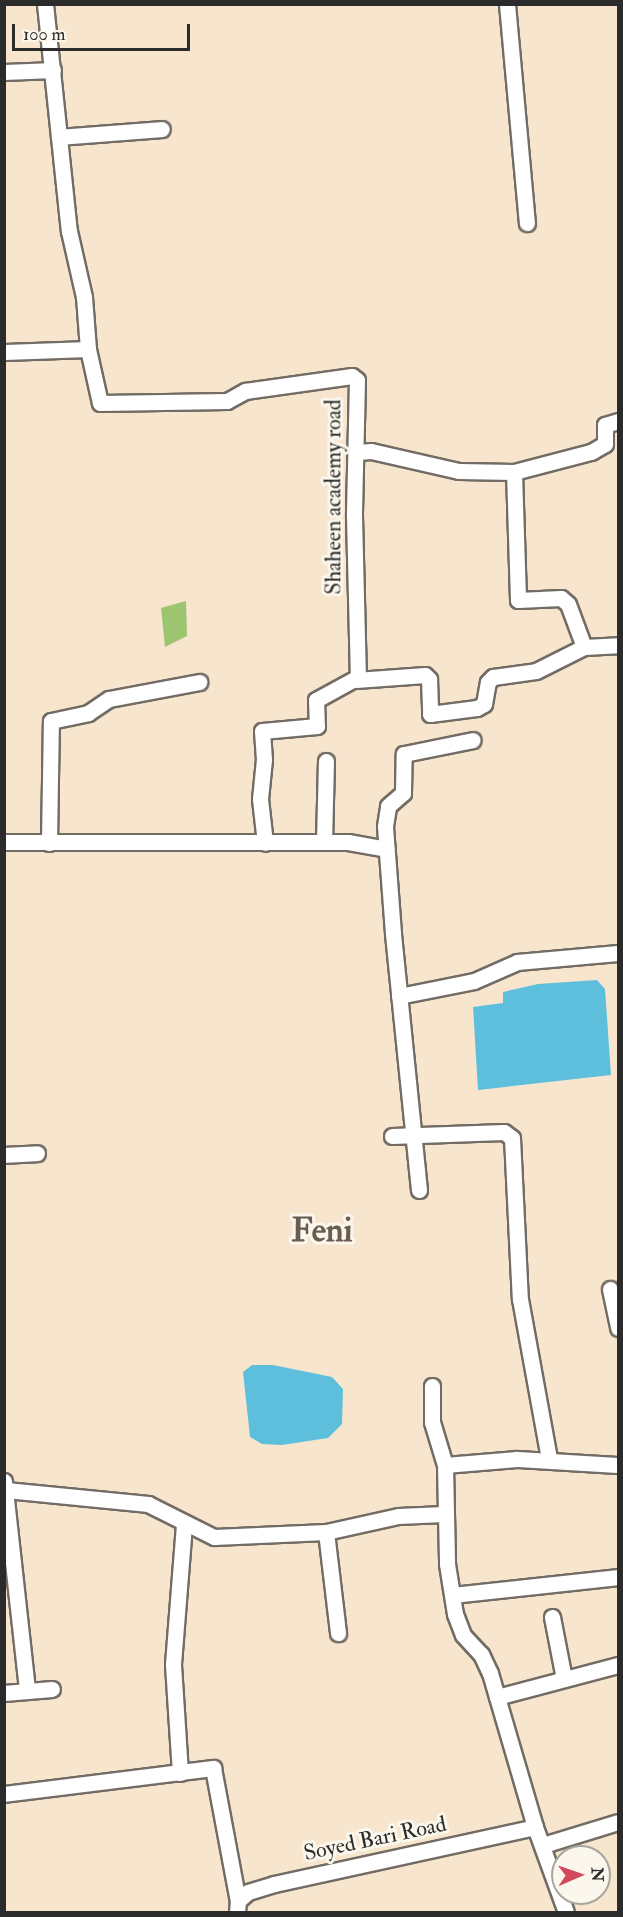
<!DOCTYPE html>
<html>
<head>
<meta charset="utf-8">
<style>
	body { margin:0 }
	#map { position:relative; width:623px; height:1917px; overflow:hidden; background:#f7e5ce; font-family:"IM FELL Double Pica",serif }
	div>[style] { position:absolute }
	.green>* { inset:0; background:#9dc46f }
	.water>* { inset:0; background:#5ebfdc }
	.roads { filter:drop-shadow(2px 0 #726c64) drop-shadow(-2px 0 #726c64) drop-shadow(0 2px #726c64) drop-shadow(0 -2px #726c64) }
	.minor>* { height:15px; margin:-7.5px; padding:0 7.5px; transform-origin:7.5px; border-radius:7.5px; background:#fff }
	span { translate:-50% -50%; white-space:nowrap; text-align:center; line-height:1.15; -webkit-text-stroke:6px #fbf7ec; paint-order:stroke }
	.street-label { font-size:22px; color:#2b2b2b }
	.town-label { font-size:34px; color:#695c50; font-weight:700 }
	.frame { position:absolute; inset:0; border:6px solid #2b2b2b; pointer-events:none }
	.north { position:absolute; left:551px; top:1845px; width:60px; height:60px; box-sizing:border-box; background:#fbf7ec; border:2px solid #a8a59f; border-radius:50%; rotate:88deg; font-size:16px; font-weight:700; line-height:24px; text-align:center; color:#2b2b2b }
	.north::after { content:''; display:block; margin:auto; width:21px; height:27px; background:#d1495b; clip-path:polygon(50% 0,100% 100%,50% 72%,0 100%) }
	.scale { position:absolute; left:12px; top:24px; width:178px; height:27px; box-sizing:border-box; border:3px solid #2b2b2b; border-top:0; padding-left:8px; font-size:18px; line-height:21px; white-space:nowrap; color:#2b2b2b; -webkit-text-stroke:4px #fbf7ec; paint-order:stroke }
</style>
</head>
<body>
<div id="map">
	<div class="green">
		<i style="clip-path:polygon(186px 601px,187px 636px,165px 647px,161px 608px)"></i>
	</div>
	<div class="water">
		<i style="clip-path:polygon(597px 980px,605px 989px,611px 1075px,478px 1090px,473px 1007px,503px 1003px,503px 992px,538px 984px)"></i>
		<i style="clip-path:polygon(252px 1365px,273px 1365px,332px 1377px,343px 1389px,342px 1424px,328px 1438px,282px 1445px,262px 1444px,250px 1437px,243px 1372px)"></i>
	</div>
	<div class="roads">
		<div class="minor">
			<i style="left:45px;top:4px;width:228px;rotate:84deg"></i>
			<i style="left:69px;top:231px;width:68px;rotate:77.2deg"></i>
			<i style="left:84px;top:297px;width:52px;rotate:85.6deg"></i>
			<i style="left:88px;top:349px;width:55px;rotate:77.5deg"></i>
			<i style="left:100px;top:403px;width:127px;rotate:-0.9deg"></i>
			<i style="left:227px;top:401px;width:21px;rotate:-29deg"></i>
			<i style="left:245px;top:391px;width:108px;rotate:-8deg"></i>
			<i style="left:352px;top:376px;width:6px;rotate:39deg"></i>
			<i style="left:357px;top:380px;width:136px;rotate:91.3deg"></i>
			<i style="left:354px;top:516px;width:161px;rotate:88.6deg"></i>
			<i style="left:358px;top:677px;width:48px;rotate:151.3deg"></i>
			<i style="left:316px;top:700px;width:26px;rotate:88deg"></i>
			<i style="left:317px;top:726px;width:55px;rotate:174.8deg"></i>
			<i style="left:262px;top:731px;width:28px;rotate:86deg"></i>
			<i style="left:264px;top:759px;width:40px;rotate:95.7deg"></i>
			<i style="left:260px;top:799px;width:44px;rotate:83.5deg"></i>
			<i style="left:507px;top:4px;width:220px;rotate:84.8deg"></i>
			<i style="left:4px;top:72px;width:49px;rotate:-2.3deg"></i>
			<i style="left:59px;top:137px;width:103px;rotate:-4.4deg"></i>
			<i style="left:4px;top:352px;width:84px;rotate:-2deg"></i>
			<i style="left:357px;top:452px;width:14px;rotate:-4deg"></i>
			<i style="left:371px;top:451px;width:90px;rotate:12.8deg"></i>
			<i style="left:459px;top:471px;width:55px;rotate:1deg"></i>
			<i style="left:514px;top:472px;width:80px;rotate:-14.6deg"></i>
			<i style="left:591px;top:452px;width:16px;rotate:-30deg"></i>
			<i style="left:605px;top:444px;width:19px;rotate:-90deg"></i>
			<i style="left:605px;top:425px;width:14px;rotate:-17deg"></i>
			<i style="left:514px;top:472px;width:128px;rotate:88.2deg"></i>
			<i style="left:518px;top:600px;width:43px;rotate:-2.7deg"></i>
			<i style="left:561px;top:598px;width:9px;rotate:41deg"></i>
			<i style="left:568px;top:604px;width:46px;rotate:69.6deg"></i>
			<i style="left:584px;top:647px;width:34px;rotate:-3deg"></i>
			<i style="left:356px;top:680px;width:69px;rotate:-4.1deg"></i>
			<i style="left:425px;top:675px;width:6px;rotate:45deg"></i>
			<i style="left:429px;top:679px;width:35px;rotate:88deg"></i>
			<i style="left:430px;top:714px;width:47px;rotate:-7.3deg"></i>
			<i style="left:477px;top:708px;width:8px;rotate:-30deg"></i>
			<i style="left:484px;top:704px;width:22px;rotate:-80deg"></i>
			<i style="left:488px;top:682px;width:7px;rotate:-45deg"></i>
			<i style="left:493px;top:677px;width:43px;rotate:-7.9deg"></i>
			<i style="left:536px;top:671px;width:54px;rotate:-26.6deg"></i>
			<i style="left:4px;top:842px;width:344px"></i>
			<i style="left:348px;top:842px;width:39px;rotate:10deg"></i>
			<i style="left:324px;top:842px;width:81px;rotate:-88.6deg"></i>
			<i style="left:49px;top:843px;width:122px;rotate:-89.1deg"></i>
			<i style="left:51px;top:721px;width:38px;rotate:-12deg"></i>
			<i style="left:88px;top:713px;width:25px;rotate:-34deg"></i>
			<i style="left:109px;top:699px;width:92px;rotate:-10.7deg"></i>
			<i style="left:399px;top:996px;width:76px;rotate:-11.3deg"></i>
			<i style="left:474px;top:981px;width:47px;rotate:-23.8deg"></i>
			<i style="left:517px;top:962px;width:101px;rotate:-5.1deg"></i>
			<i style="left:392px;top:1136px;width:112px;rotate:-2deg"></i>
			<i style="left:504px;top:1132px;width:10px;rotate:37deg"></i>
			<i style="left:512px;top:1138px;width:161px;rotate:87.2deg"></i>
			<i style="left:520px;top:1299px;width:163px;rotate:79.7deg"></i>
			<i style="left:4px;top:1155px;width:33px;rotate:-3deg"></i>
			<i style="left:419px;top:1190px;width:258px;rotate:-95.8deg"></i>
			<i style="left:393px;top:933px;width:107px;rotate:-94.3deg"></i>
			<i style="left:385px;top:826px;width:20px;rotate:-81deg"></i>
			<i style="left:388px;top:806px;width:20px;rotate:-41deg"></i>
			<i style="left:403px;top:793px;width:39px;rotate:-89deg"></i>
			<i style="left:404px;top:754px;width:70px;rotate:-11.5deg"></i>
			<i style="left:610px;top:1289px;width:40px;rotate:78deg"></i>
			<i style="left:432px;top:1386px;width:36px;rotate:90deg"></i>
			<i style="left:432px;top:1422px;width:45px;rotate:73.2deg"></i>
			<i style="left:445px;top:1465px;width:99px;rotate:88.8deg"></i>
			<i style="left:447px;top:1564px;width:51px;rotate:80.9deg"></i>
			<i style="left:455px;top:1614px;width:22px;rotate:69deg"></i>
			<i style="left:463px;top:1635px;width:26px;rotate:47deg"></i>
			<i style="left:481px;top:1654px;width:21px;rotate:65deg"></i>
			<i style="left:490px;top:1673px;width:160px;rotate:73.7deg"></i>
			<i style="left:535px;top:1827px;width:90px;rotate:70deg"></i>
			<i style="left:445px;top:1465px;width:72px;rotate:-4.8deg"></i>
			<i style="left:517px;top:1459px;width:101px;rotate:3.4deg"></i>
			<i style="left:4px;top:1481px;width:211px;rotate:83.7deg"></i>
			<i style="left:6px;top:1490px;width:143px;rotate:5.6deg"></i>
			<i style="left:148px;top:1504px;width:74px;rotate:26.6deg"></i>
			<i style="left:214px;top:1537px;width:112px;rotate:-2.6deg"></i>
			<i style="left:326px;top:1532px;width:74px;rotate:-12.5deg"></i>
			<i style="left:398px;top:1516px;width:46px;rotate:-2.5deg"></i>
			<i style="left:326px;top:1532px;width:102px;rotate:83.2deg"></i>
			<i style="left:453px;top:1595px;width:166px;rotate:-6.2deg"></i>
			<i style="left:552px;top:1617px;width:63px;rotate:79deg"></i>
			<i style="left:4px;top:1693px;width:48px;rotate:-4.8deg"></i>
			<i style="left:497px;top:1697px;width:125px;rotate:-14.8deg"></i>
			<i style="left:180px;top:1773px;width:109px;rotate:-93.7deg"></i>
			<i style="left:173px;top:1664px;width:141px;rotate:-85.5deg"></i>
			<i style="left:4px;top:1794px;width:211px;rotate:-7.1deg"></i>
			<i style="left:213px;top:1768px;width:135px;rotate:79.4deg"></i>
			<i style="left:543px;top:1845px;width:78px;rotate:-17deg"></i>
			<i style="left:237px;top:1912px;width:11px;rotate:-85deg"></i>
			<i style="left:238px;top:1901px;width:13px;rotate:-42deg"></i>
			<i style="left:248px;top:1892px;width:27px;rotate:-17deg"></i>
			<i style="left:274px;top:1884px;width:267px;rotate:-12.3deg"></i>
		</div>
	</div>
	<div class="street-label">
		<span style="left:334px;top:497px;rotate:-90deg">Shaheen academy road</span>
		<span style="left:375px;top:1839px;rotate:-12deg">Soyed Bari Road</span>
	</div>
	<div class="town-label">
		<span style="left:322px;top:1231px">Feni</span>
	</div>
	<div class="frame"></div>
	<div class="north">N</div>
	<div class="scale">100 m</div>
</div>
</body>
</html>
